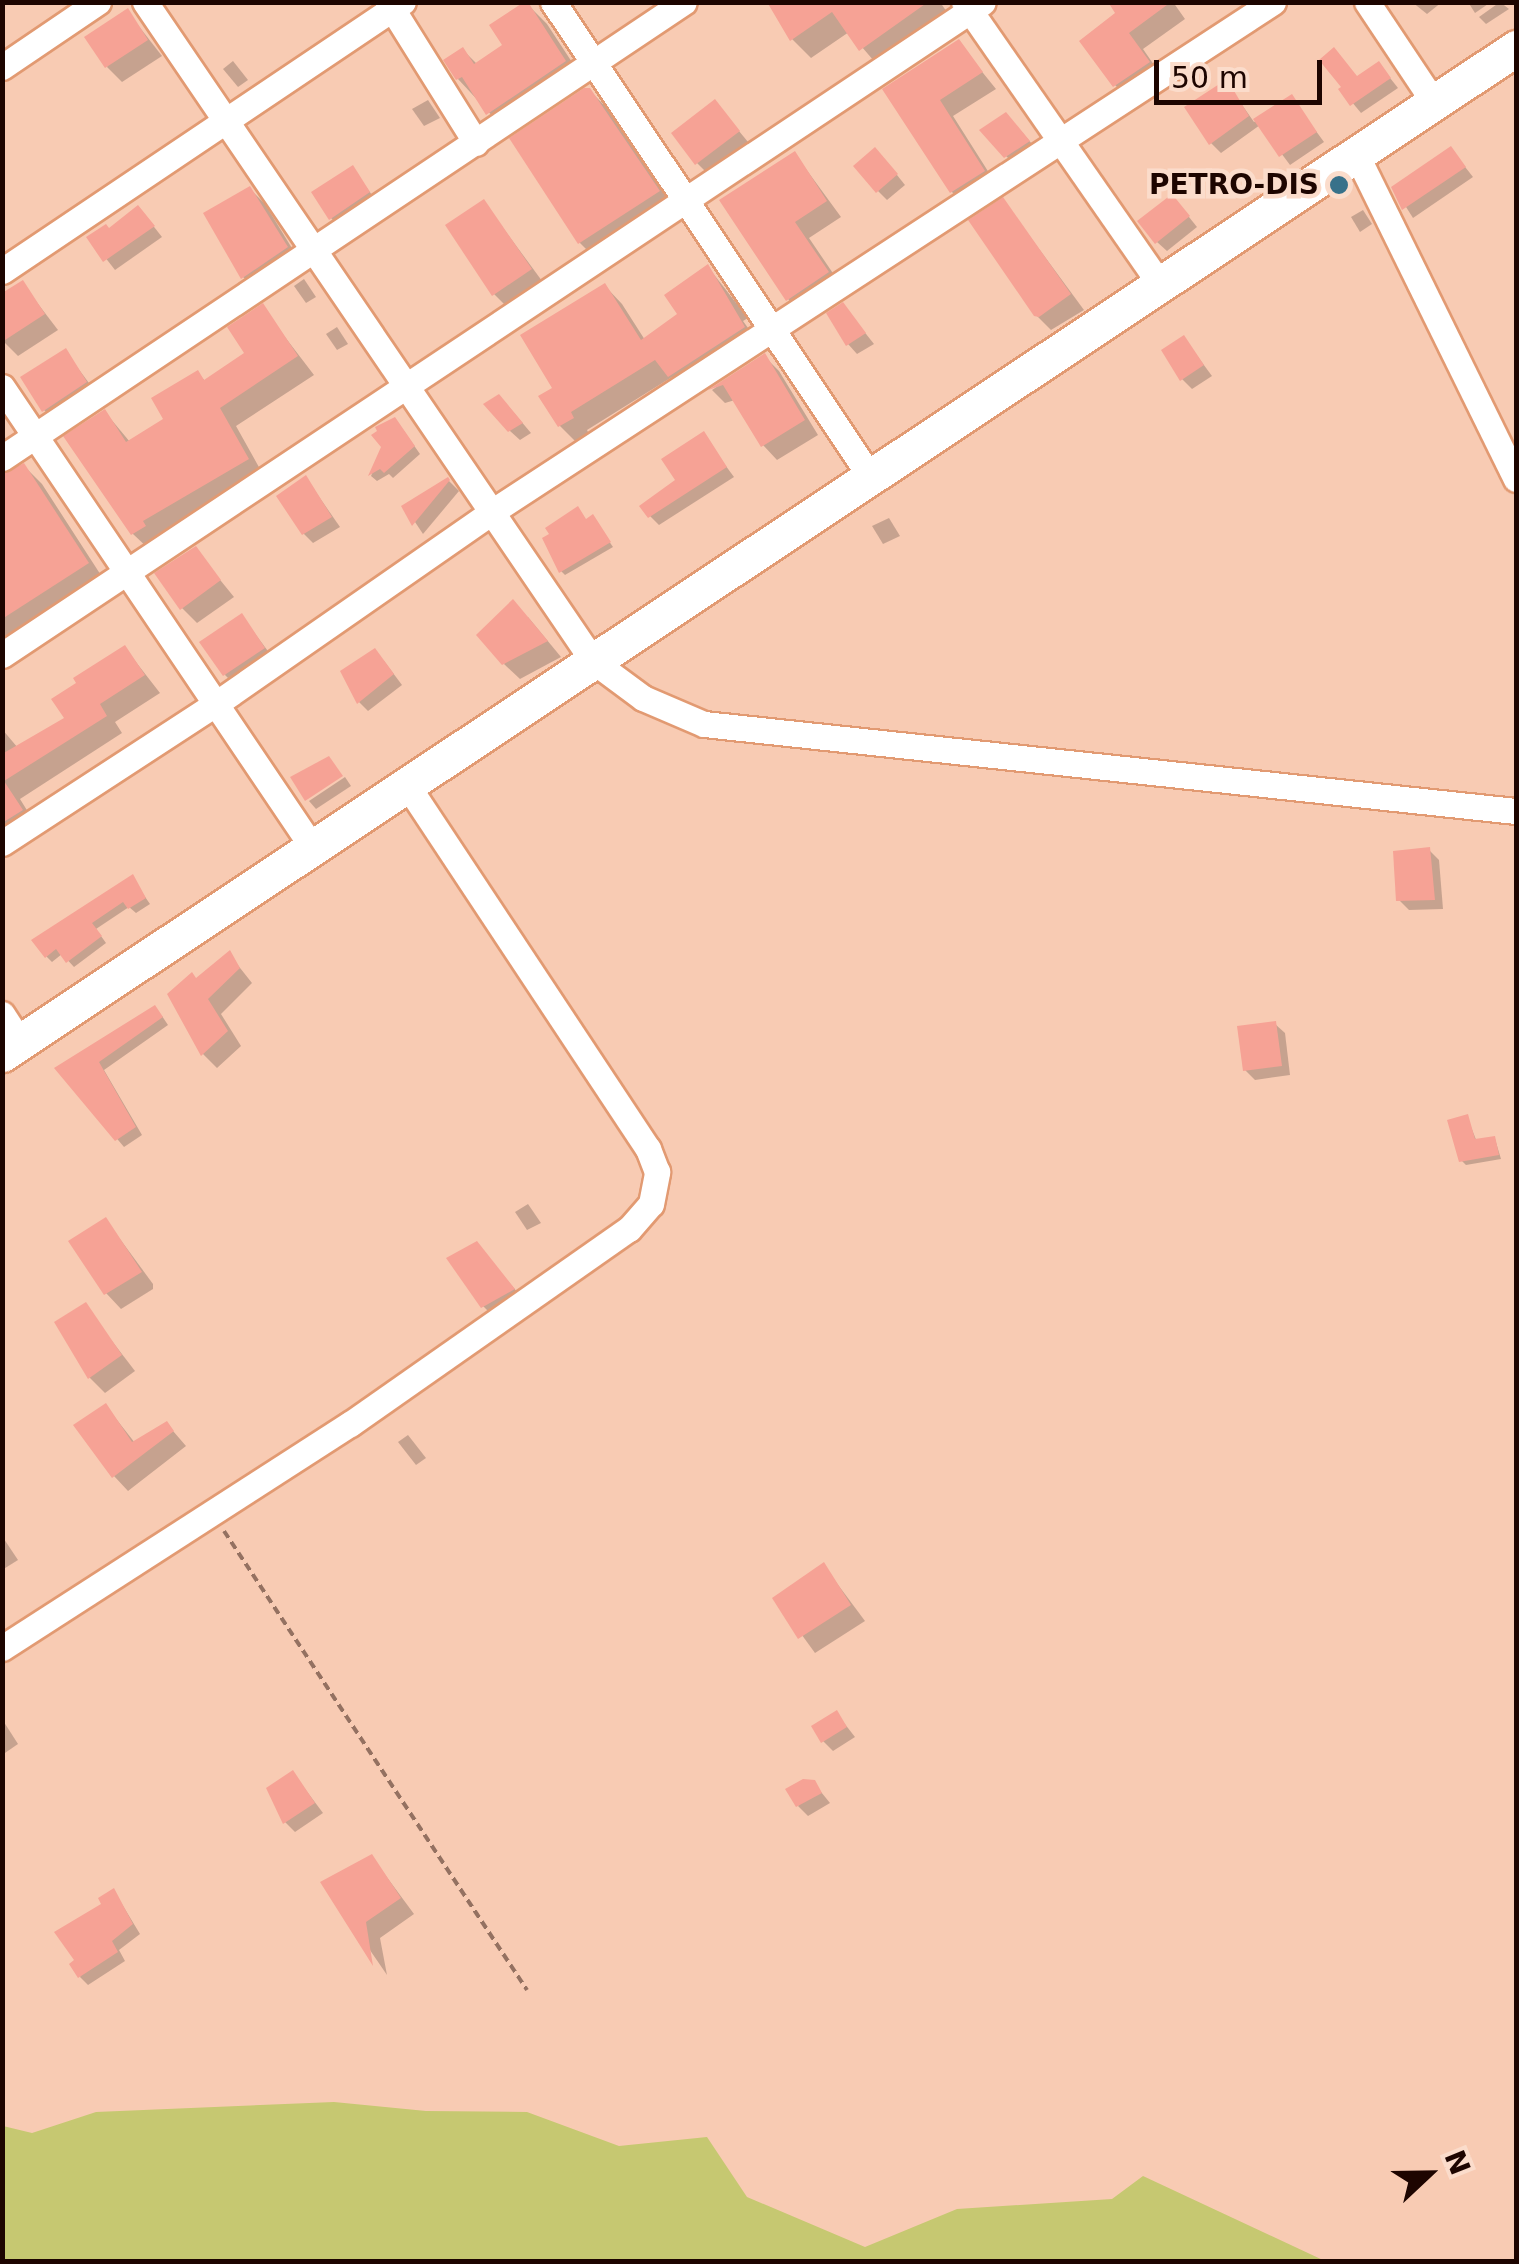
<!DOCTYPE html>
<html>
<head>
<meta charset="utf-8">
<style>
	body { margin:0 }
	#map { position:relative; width:1519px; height:2264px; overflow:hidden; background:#f8cbb3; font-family:"DejaVu Sans",sans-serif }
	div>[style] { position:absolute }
	.green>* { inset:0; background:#c6c871 }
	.shadow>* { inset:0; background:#0003 }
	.building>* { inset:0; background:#f6a295 }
	.path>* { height:4px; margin-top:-2px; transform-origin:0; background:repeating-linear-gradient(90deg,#947161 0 8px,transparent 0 13px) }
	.roads { filter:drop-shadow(2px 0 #e29a72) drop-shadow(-2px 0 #e29a72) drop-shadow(0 2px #e29a72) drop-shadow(0 -2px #e29a72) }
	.street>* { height:25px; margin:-12.5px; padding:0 12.5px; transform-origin:12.5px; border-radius:12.5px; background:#fff }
	.secondary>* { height:35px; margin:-17.5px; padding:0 17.5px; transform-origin:17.5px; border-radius:17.5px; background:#fff }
	.dots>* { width:28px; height:28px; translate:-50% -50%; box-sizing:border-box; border:5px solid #fbdccb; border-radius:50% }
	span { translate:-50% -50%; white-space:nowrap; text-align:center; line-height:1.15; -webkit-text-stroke:9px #fbdccb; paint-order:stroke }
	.poi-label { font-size:28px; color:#1d0500; font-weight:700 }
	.right { translate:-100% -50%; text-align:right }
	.frame { position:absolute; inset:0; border:5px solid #1d0500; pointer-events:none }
	.north { position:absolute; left:1379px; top:2124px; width:100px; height:100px; -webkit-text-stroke:8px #fbdccb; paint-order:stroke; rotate:68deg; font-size:28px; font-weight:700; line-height:40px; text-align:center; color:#1d0500 }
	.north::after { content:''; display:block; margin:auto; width:35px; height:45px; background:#1d0500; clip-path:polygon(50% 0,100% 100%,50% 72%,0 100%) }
	.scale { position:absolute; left:1154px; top:60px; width:168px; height:45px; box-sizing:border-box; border:5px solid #1d0500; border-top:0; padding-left:12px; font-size:30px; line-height:35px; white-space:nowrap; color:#1d0500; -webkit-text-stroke:8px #fbdccb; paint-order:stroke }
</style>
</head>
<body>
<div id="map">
	<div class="green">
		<i style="clip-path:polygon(334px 2102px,426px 2111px,527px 2112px,619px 2146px,707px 2137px,747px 2197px,865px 2247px,957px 2209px,1112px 2199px,1143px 2176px,1325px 2261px,3px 2261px,3px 2126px,32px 2133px,96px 2112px)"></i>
	</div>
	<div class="shadow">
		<i style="clip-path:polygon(773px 2px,940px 2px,951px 18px,880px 68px,849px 32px,811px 58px,792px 39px)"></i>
		<i style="clip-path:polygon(1111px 2px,1173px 2px,1185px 19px,1143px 49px,1163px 78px,1130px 101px,1115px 85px,1119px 13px)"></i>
		<i style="clip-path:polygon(1412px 2px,1442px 2px,1427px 14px)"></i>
		<i style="clip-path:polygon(1468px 2px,1491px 2px,1475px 13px)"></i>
		<i style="clip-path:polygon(1500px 2px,1509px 9px,1486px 24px,1479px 17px)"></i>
		<i style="clip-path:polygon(527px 4px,547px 24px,585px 82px,509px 134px,458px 79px,463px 50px,477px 64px,506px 46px)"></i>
		<i style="clip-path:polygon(127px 11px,162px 56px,122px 82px,107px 67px)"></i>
		<i style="clip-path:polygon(958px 42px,996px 89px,953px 116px,998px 187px,967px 207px,952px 192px,886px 90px)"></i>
		<i style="clip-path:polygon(233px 61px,248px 80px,238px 87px,223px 69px)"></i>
		<i style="clip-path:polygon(1379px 64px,1398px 88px,1361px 113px,1342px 90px)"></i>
		<i style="clip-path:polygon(1226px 82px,1254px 122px,1291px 97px,1324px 142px,1290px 165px,1260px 125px,1221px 153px,1211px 143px)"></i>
		<i style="clip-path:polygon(590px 91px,610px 111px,678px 212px,600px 263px,580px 243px)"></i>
		<i style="clip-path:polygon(428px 100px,440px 118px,424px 126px,412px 109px)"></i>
		<i style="clip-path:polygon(715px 102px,753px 148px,712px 178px,697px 163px)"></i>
		<i style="clip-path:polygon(1021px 131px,1043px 157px,1021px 171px,1006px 156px)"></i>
		<i style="clip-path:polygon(1451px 149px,1473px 177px,1413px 218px,1394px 188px)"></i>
		<i style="clip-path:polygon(795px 154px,841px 217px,809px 238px,843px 288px,803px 314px,788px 299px)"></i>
		<i style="clip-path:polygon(885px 160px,905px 185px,887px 200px,878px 191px)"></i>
		<i style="clip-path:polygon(352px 168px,378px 203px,340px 228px,331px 218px)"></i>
		<i style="clip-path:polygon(250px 189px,265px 204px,301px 263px,258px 292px,243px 277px)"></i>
		<i style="clip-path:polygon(1003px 200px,1084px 310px,1051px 330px,1036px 315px)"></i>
		<i style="clip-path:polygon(484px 202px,545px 285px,509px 309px,494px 294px)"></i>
		<i style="clip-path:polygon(1181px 207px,1197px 227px,1167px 251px,1157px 242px)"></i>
		<i style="clip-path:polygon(1363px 210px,1372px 224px,1360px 232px,1351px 217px)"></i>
		<i style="clip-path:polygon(147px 218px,162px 237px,115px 270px,90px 238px)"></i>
		<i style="clip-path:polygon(708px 267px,748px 318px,743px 321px,761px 346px,688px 393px,672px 377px,587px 430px,590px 436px,577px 443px,560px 426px,555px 388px,605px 286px,622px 304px,645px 340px,681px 315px)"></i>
		<i style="clip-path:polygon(304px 279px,316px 297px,306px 303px,294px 286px)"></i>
		<i style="clip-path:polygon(22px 283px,58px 330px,18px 356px,2px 340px)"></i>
		<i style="clip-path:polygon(843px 305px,874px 344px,857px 354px,848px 344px)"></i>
		<i style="clip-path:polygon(262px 307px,314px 375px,236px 426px,265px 478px,151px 551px,133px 534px,105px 412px,130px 442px,167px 420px,198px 373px,206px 382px,247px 354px)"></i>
		<i style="clip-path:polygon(337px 327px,348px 344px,337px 350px,326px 334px)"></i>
		<i style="clip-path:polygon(1184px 338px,1212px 376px,1192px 389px,1182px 379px)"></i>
		<i style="clip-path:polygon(66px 352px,100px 398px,59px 425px,44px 410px)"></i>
		<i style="clip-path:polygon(764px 356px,779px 371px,818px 435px,777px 460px,763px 445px,735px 400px,725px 403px,712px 390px)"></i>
		<i style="clip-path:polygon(509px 407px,531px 433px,520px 440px,510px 431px)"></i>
		<i style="clip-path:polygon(401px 427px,420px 454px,393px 478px,389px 474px,377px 481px,371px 476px,384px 446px)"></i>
		<i style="clip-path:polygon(2px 433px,19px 458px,5px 471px,5px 476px,24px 466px,42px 484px,106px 583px,2px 642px)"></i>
		<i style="clip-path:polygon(703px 435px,734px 477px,659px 525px,650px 516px,678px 481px)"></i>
		<i style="clip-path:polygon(306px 478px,340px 527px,313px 543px,303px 533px)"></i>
		<i style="clip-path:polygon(448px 480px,459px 491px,423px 534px,405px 507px)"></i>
		<i style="clip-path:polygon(889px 518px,900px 536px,883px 544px,872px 526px)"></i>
		<i style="clip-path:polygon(587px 521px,596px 522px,613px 547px,565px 575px,561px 571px)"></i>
		<i style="clip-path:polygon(195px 549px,234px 597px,197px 623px,182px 608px)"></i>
		<i style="clip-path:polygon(242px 616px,273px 658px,234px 684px,225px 675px)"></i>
		<i style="clip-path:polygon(528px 617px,561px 657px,520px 679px,504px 664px)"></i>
		<i style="clip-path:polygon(125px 648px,160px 693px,115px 722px,122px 733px,20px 799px,38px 828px,2px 849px,2px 729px,18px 748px,67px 719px)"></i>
		<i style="clip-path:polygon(384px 661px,402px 685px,368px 711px,359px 702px)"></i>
		<i style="clip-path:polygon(345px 777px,351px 786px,316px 809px,309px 801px)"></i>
		<i style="clip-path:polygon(1429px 850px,1439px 860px,1443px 909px,1409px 910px,1399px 900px)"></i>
		<i style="clip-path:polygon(132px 878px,150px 904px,136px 913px,129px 907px,96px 929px,106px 943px,74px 967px,62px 954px,52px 962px,46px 956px)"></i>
		<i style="clip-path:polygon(229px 954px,252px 983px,221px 1014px,241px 1046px,217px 1068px,203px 1054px,197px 981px)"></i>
		<i style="clip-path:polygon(162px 1016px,168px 1025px,104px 1070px,142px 1135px,124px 1147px,58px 1069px)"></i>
		<i style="clip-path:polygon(1275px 1024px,1285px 1033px,1290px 1075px,1255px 1080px,1245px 1070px)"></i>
		<i style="clip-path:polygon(1467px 1117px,1477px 1142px,1495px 1139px,1501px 1159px,1466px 1165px,1461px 1160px)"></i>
		<i style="clip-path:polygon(528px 1204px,541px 1223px,527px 1230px,515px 1212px)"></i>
		<i style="clip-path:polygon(106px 1220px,153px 1284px,153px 1289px,121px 1309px,106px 1293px)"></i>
		<i style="clip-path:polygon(477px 1244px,528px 1305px,498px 1321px,483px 1306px)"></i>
		<i style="clip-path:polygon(85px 1306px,135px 1371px,105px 1393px,90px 1378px,58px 1323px)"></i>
		<i style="clip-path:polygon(106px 1406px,135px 1443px,167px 1424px,186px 1446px,128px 1491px,114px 1476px)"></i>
		<i style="clip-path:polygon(408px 1435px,426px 1458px,416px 1465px,398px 1442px)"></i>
		<i style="clip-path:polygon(2px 1536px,18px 1560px,2px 1570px)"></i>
		<i style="clip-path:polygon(824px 1566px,865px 1621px,815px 1653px,775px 1598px)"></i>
		<i style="clip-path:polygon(837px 1714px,855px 1737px,833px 1751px,823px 1741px)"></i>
		<i style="clip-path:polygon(2px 1719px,18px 1744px,2px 1755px)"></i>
		<i style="clip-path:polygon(293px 1773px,323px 1813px,295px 1832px,285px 1822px)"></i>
		<i style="clip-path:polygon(813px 1782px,830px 1803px,808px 1816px,798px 1806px)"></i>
		<i style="clip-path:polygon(372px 1857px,414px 1914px,380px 1938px,387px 1975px,324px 1883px)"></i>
		<i style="clip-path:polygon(114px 1891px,140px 1934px,119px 1950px,125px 1961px,88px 1985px,80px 1977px,104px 1905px)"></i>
	</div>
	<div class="building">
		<i style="clip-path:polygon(524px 2px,528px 2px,566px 61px,486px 115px,462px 77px,456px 80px,443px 60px,463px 47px,474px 64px,502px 45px,489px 25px)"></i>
		<i style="clip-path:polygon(767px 2px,928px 2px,859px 51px,832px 12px,790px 41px)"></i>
		<i style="clip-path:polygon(1108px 2px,1171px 2px,1129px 33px,1150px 62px,1113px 87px,1079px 41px,1115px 13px)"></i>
		<i style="clip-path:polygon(128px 8px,148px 40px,105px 68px,84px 37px)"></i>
		<i style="clip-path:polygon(959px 39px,983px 72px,940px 100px,985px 171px,950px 193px,882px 89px)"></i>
		<i style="clip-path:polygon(1334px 47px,1357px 76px,1379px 61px,1391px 78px,1350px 106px,1338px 89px,1341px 87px,1319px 60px)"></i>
		<i style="clip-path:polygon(1227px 79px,1249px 116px,1209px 145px,1184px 107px)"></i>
		<i style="clip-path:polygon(584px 88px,590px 88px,660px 191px,578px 244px,509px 138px)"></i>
		<i style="clip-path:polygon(1292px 94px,1317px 132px,1279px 157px,1253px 119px)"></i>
		<i style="clip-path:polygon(715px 99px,740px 131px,695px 165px,671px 133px)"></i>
		<i style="clip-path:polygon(1006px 112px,1030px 141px,1004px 158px,979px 130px)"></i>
		<i style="clip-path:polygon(1451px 146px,1466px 167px,1402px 210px,1391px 187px)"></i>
		<i style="clip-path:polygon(875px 147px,898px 174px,876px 193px,853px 166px)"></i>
		<i style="clip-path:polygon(795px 151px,827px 201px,795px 222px,829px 272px,786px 301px,719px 200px)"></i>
		<i style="clip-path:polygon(353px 165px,370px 192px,329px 220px,311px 192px)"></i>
		<i style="clip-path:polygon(250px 186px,288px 247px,241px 279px,203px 213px)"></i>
		<i style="clip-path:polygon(1172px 194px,1190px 216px,1155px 244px,1137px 221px)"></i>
		<i style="clip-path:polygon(1003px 197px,1071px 294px,1039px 317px,1034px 316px,968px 220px)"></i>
		<i style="clip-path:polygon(484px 199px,532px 269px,492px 296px,445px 225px)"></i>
		<i style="clip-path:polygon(138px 205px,155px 226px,103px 262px,86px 237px,106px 224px,109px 228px)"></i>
		<i style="clip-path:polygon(708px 264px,745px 327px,668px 377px,655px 360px,571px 412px,574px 418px,558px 427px,538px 396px,552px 388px,520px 335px,605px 283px,641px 340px,677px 314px,664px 295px)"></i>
		<i style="clip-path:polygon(23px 280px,45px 314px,2px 342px,2px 293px)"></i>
		<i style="clip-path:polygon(843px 302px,866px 333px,846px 346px,826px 313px)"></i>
		<i style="clip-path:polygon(263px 303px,298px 356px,220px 408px,249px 459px,143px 521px,146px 526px,131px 535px,63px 436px,105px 409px,126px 442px,163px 419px,151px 398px,198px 370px,204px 380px,244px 353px,227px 327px)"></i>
		<i style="clip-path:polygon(1184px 335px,1204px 365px,1180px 381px,1161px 350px)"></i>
		<i style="clip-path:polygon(66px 348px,87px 382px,42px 412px,20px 377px)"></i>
		<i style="clip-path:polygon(765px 353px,805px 420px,761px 447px,723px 385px,708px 390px)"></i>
		<i style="clip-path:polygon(499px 394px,523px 423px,508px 432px,483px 404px)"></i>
		<i style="clip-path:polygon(395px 417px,415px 446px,384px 473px,380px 469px,368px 476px,381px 447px,371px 435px,377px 431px,375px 427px)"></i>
		<i style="clip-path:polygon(704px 431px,727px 467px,648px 518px,639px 506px,675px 480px,661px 459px)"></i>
		<i style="clip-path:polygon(24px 463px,89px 563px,2px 619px,2px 474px)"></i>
		<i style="clip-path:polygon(306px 475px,332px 517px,302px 535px,276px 496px)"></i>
		<i style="clip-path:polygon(448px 477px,450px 480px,412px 526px,401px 506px)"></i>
		<i style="clip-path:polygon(578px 506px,586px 519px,593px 514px,611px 542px,559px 573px,542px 538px,549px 534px,545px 528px)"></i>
		<i style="clip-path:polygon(196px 546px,221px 580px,180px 610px,154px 573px)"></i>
		<i style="clip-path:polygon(513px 599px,548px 641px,502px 665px,476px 635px)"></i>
		<i style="clip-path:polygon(242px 613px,265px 648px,223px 676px,199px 642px)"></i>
		<i style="clip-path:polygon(125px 645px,145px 675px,100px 704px,107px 716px,4px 781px,23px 810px,2px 823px,2px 754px,64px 718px,51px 699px,76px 683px,73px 678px)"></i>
		<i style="clip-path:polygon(375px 648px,394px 674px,357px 704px,340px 671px)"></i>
		<i style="clip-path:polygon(329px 756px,343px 776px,305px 801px,290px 777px)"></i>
		<i style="clip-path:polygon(1430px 847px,1435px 900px,1396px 901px,1393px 851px)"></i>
		<i style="clip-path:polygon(133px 874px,146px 898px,128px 909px,123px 902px,92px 923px,102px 936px,66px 963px,56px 949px,45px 958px,31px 940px)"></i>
		<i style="clip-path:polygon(230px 950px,240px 968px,208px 999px,228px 1031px,201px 1056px,167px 994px,192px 972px,196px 978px)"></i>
		<i style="clip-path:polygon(155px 1005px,163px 1017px,99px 1062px,136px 1127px,115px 1141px,54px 1068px)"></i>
		<i style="clip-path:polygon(1276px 1021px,1282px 1066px,1243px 1071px,1237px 1026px)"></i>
		<i style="clip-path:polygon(1468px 1114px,1475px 1139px,1495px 1136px,1499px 1155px,1459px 1162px,1447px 1120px)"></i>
		<i style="clip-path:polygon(106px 1217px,142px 1272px,104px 1295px,68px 1241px)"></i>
		<i style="clip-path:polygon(477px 1241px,515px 1289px,481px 1308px,446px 1258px)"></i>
		<i style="clip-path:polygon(86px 1302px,122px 1355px,88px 1379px,54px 1322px)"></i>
		<i style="clip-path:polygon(106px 1403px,132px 1442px,167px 1421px,174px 1431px,112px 1478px,73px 1425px)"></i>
		<i style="clip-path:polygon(824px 1562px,851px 1605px,798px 1639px,772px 1598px)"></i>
		<i style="clip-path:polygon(837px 1710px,847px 1727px,821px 1743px,811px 1726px)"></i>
		<i style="clip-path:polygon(293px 1770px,315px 1803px,283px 1824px,266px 1788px)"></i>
		<i style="clip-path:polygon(803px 1779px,815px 1780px,822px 1793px,796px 1807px,785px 1789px)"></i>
		<i style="clip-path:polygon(372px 1854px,401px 1898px,366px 1922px,373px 1966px,320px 1882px)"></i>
		<i style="clip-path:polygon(114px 1888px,133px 1924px,112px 1941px,118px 1952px,78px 1978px,69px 1964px,74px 1960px,54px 1932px,101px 1904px,98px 1898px)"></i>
	</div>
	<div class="path">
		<i style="left:224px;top:1531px;width:550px;rotate:56.57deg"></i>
	</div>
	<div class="roads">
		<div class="street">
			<i style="left:145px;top:2px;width:797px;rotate:55.79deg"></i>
			<i style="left:593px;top:661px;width:62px;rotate:36.5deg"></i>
			<i style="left:643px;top:698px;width:66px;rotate:23.1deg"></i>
			<i style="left:704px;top:724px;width:817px;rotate:6.12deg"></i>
			<i style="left:388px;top:2px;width:166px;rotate:58deg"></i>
			<i style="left:553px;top:2px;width:570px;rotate:56.23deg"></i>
			<i style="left:964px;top:2px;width:345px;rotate:55.2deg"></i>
			<i style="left:1367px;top:2px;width:123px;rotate:56.3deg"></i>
			<i style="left:2px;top:67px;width:116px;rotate:-34.1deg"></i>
			<i style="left:1357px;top:156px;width:360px;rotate:63.8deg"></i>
			<i style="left:2px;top:271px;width:483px;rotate:-33.9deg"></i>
			<i style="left:2px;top:387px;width:556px;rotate:56deg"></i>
			<i style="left:2px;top:458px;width:820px;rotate:-33.77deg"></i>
			<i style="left:2px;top:655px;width:1178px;rotate:-33.65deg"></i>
			<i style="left:2px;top:843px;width:257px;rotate:-33.1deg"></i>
			<i style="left:217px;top:703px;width:333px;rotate:-34.8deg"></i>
			<i style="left:490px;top:513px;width:935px;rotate:-33.13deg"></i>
			<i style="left:2px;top:1014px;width:33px;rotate:57deg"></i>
			<i style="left:2px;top:1648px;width:414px;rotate:-32.8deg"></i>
			<i style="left:350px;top:1424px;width:340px;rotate:-35deg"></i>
			<i style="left:629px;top:1229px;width:33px;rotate:-49deg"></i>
			<i style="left:651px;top:1204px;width:33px;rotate:-79deg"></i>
			<i style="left:657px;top:1172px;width:25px;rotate:-111deg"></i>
			<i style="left:648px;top:1149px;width:435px;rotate:-123.5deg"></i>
		</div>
		<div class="secondary">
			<i style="left:2px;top:1054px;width:1818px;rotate:-33.6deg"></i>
		</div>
	</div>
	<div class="dots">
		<i style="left:1339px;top:185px;background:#38718a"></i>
	</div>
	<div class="poi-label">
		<span class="right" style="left:1319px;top:185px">PETRO-DIS</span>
	</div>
	<div class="frame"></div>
	<div class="north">N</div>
	<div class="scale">50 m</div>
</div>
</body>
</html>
